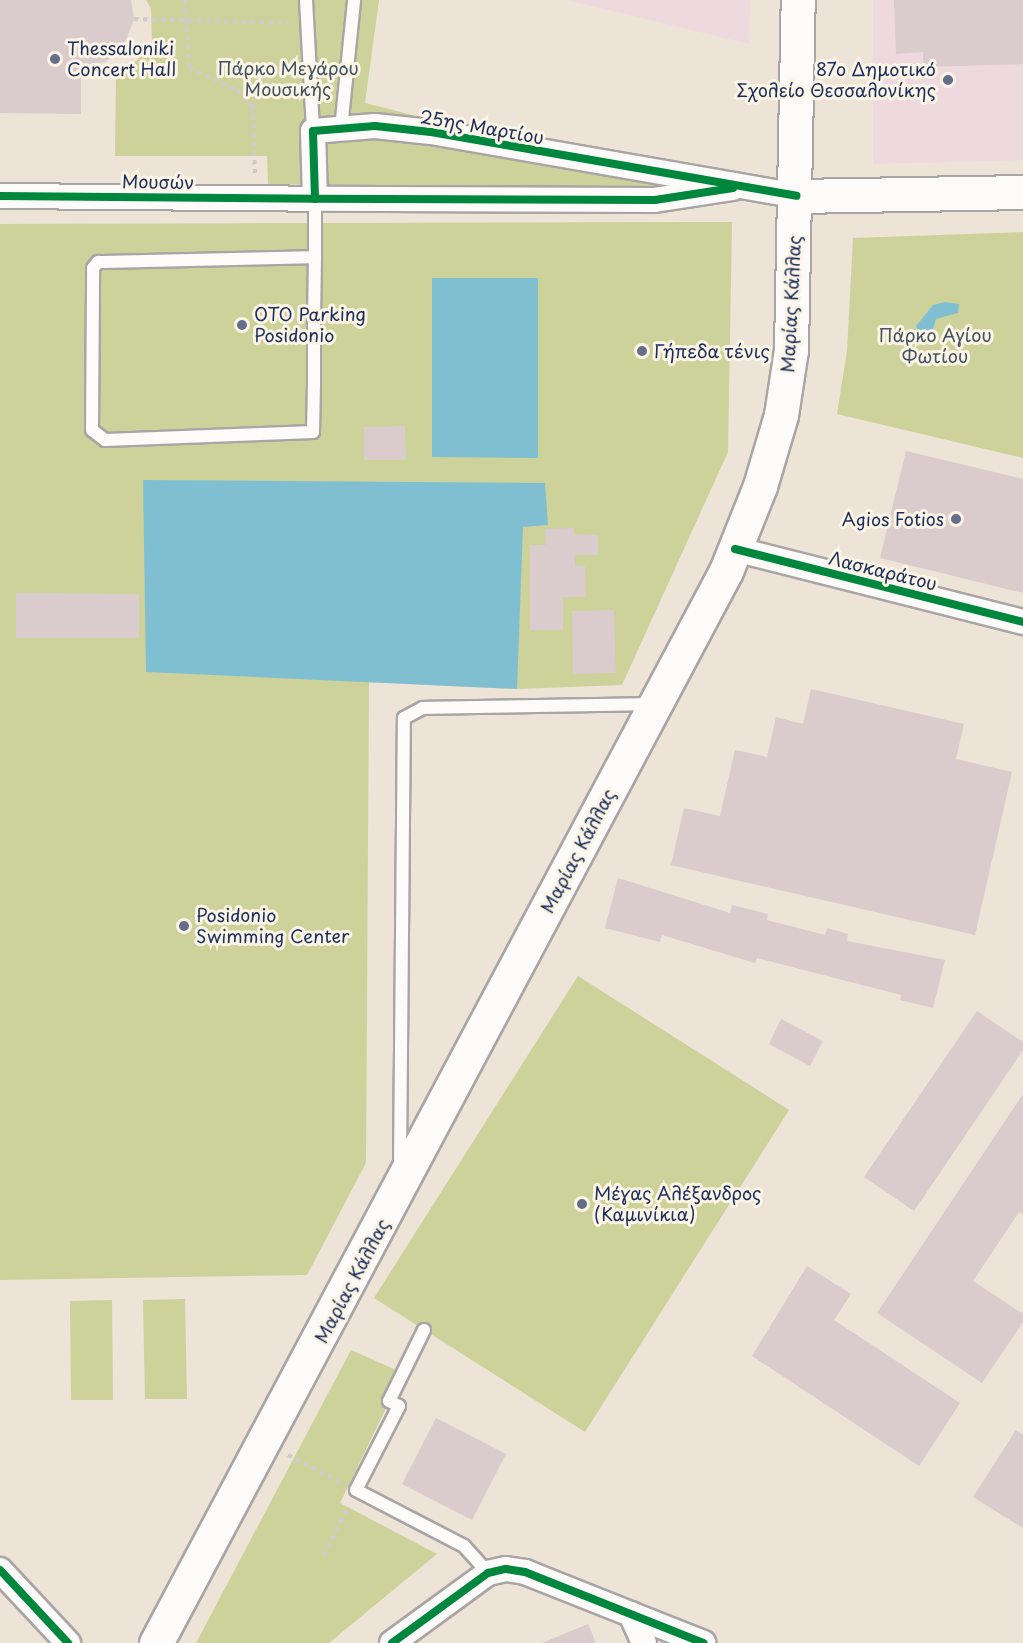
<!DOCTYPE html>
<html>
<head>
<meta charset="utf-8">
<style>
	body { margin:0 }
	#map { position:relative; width:1023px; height:1643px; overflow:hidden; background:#ede3d6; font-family:"Playpen Sans",sans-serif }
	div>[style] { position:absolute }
	.built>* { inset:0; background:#eed9df }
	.green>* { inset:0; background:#ccd29a }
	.water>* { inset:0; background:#80bfd2 }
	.building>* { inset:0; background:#dacbcc }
	.path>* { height:4px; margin-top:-2px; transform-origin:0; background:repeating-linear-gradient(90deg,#cdcbcc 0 4.5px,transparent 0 9px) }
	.roads { filter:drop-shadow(2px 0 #a9a5a4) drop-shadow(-2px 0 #a9a5a4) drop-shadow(0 2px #a9a5a4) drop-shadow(0 -2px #a9a5a4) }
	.lane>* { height:12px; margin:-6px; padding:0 6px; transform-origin:6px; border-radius:6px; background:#fcfbf9 }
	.street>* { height:24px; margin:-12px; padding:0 12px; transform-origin:12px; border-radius:12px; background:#fcfbf9 }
	.secondary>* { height:33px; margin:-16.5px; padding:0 16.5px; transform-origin:16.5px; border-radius:16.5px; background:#fcfbf9 }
	.cycleway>* { height:8px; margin:-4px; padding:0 4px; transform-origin:4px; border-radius:4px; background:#00873e }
	.dots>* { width:16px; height:16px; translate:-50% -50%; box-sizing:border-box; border:3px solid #fcf5e5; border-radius:50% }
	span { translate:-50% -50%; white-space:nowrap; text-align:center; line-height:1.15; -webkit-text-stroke:6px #fcf5e5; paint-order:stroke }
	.poi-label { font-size:18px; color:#1b2f5e }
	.left { translate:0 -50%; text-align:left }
	.right { translate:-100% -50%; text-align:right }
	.park-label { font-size:18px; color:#405461 }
	.street-label { font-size:18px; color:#1b2f5e }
</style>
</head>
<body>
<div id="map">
	<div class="built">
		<i style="clip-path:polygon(566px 0,750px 0,749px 44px,655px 21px)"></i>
		<i style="clip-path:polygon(873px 0,1023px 0,1023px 160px,873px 164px)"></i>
	</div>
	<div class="green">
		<i style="clip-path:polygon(146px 0,379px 0,365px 103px,719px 192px,268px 184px,267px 156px,115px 156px,116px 74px,132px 66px,152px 42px,151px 9px)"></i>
		<i style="clip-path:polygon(732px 222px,728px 452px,622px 685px,517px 689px,369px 682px,366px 1163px,307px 1275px,0 1280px,0 224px)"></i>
		<i style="clip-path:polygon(1023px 232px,1023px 458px,837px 414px,847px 351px,853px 238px)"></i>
		<i style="clip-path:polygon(578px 976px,789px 1110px,585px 1432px,374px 1298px)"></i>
		<i style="clip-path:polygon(185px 1299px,187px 1399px,145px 1399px,143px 1300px)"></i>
		<i style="clip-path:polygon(112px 1300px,113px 1400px,71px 1400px,70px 1301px)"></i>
		<i style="clip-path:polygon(351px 1350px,403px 1373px,340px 1503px,437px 1554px,329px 1643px,196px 1643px)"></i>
	</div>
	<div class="water">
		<i style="clip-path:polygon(432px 278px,538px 278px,538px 458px,432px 457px)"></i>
		<i style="clip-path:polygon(945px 302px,959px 304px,958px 313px,936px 319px,930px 339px,919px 342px,916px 326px,933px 305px)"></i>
		<i style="clip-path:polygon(143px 480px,545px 483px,548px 525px,523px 527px,517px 689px,146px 672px)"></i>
	</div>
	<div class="building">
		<i style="clip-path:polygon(0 0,131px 0,134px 19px,123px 48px,105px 62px,81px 65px,81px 114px,0 113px)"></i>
		<i style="clip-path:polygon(894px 0,1023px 0,1023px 64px,923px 67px,923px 52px,896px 54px)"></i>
		<i style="clip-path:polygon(405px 426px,406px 460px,364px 460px,364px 427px)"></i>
		<i style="clip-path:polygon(906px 451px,1023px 479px,1023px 593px,880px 558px)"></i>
		<i style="clip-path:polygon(574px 528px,574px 534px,598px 535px,598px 555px,575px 555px,575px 566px,585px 566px,586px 597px,563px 597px,563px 630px,530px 630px,530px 545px,546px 545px,545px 529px)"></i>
		<i style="clip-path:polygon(16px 593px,139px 594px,139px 638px,16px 638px)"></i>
		<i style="clip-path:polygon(614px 610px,616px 673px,573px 674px,572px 611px)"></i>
		<i style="clip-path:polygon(811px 689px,964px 724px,956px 759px,1012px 772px,975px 935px,671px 865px,684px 808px,720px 816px,735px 750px,767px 757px,776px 717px,803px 724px)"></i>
		<i style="clip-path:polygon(618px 878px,730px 913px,732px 905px,768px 914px,767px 920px,825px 935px,827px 928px,848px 934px,847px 941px,945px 960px,933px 1008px,900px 1000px,901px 995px,757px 958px,755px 963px,662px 935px,660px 942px,605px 928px)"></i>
		<i style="clip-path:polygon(977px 1011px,1023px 1042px,1023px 1050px,914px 1211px,864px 1177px)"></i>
		<i style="clip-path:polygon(781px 1019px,823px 1041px,810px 1066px,769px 1044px)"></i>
		<i style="clip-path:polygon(1023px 1094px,1023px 1214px,1019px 1212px,973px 1281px,1023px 1314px,1023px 1322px,982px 1383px,877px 1313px)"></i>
		<i style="clip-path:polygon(807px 1266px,851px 1294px,834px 1320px,960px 1403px,919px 1466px,752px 1356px)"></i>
		<i style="clip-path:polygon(436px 1418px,506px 1454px,472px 1520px,402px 1484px)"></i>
		<i style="clip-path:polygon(1016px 1430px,1023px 1435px,1023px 1528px,973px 1497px)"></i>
		<i style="clip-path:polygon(588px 1624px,596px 1643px,542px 1643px)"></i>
	</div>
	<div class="path">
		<i style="left:185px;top:0;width:68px;rotate:86.6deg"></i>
		<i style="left:189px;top:68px;width:53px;rotate:24.6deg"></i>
		<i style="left:237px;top:90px;width:23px;rotate:45deg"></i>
		<i style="left:253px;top:106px;width:67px;rotate:88.3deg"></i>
		<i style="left:134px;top:19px;width:155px;rotate:1.5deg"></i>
		<i style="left:288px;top:1455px;width:59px;rotate:27.4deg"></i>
		<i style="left:324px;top:1555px;width:54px;rotate:-63.4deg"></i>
	</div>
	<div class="roads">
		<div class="lane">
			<i style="left:306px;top:0;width:131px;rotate:86.9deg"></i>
			<i style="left:341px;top:129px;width:130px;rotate:-84.2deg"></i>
			<i style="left:315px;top:199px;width:58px;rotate:90deg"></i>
			<i style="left:315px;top:257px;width:65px;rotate:90.9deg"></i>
			<i style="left:314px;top:322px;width:62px;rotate:90deg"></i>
			<i style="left:314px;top:384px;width:48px;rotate:91.2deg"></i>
			<i style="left:313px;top:432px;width:208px;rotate:177.8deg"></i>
			<i style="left:105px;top:440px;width:16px;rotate:-142deg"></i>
			<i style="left:92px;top:430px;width:162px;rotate:-89.6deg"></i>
			<i style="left:93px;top:268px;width:8px;rotate:-50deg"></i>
			<i style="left:98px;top:262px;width:217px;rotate:-1.3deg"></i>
			<i style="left:400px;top:1164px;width:446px;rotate:-89.5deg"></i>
			<i style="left:404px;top:718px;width:21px;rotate:-28deg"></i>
			<i style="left:423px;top:708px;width:229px;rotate:-1deg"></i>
			<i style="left:424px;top:1330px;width:79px;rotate:116.2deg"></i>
			<i style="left:389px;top:1401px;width:11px;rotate:27deg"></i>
			<i style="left:399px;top:1406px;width:94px;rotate:117.1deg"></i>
			<i style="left:356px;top:1490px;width:122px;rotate:27.4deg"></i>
			<i style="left:464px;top:1546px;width:36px;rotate:48deg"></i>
		</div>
		<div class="street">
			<i style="left:733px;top:188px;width:79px;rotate:171.3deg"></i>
			<i style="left:655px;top:200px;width:340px;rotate:-179.8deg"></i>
			<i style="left:315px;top:199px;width:68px;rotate:-91.7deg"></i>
			<i style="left:313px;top:131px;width:62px;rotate:-4.6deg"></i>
			<i style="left:375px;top:126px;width:56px;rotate:6.1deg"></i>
			<i style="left:431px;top:132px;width:371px;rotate:9.9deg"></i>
			<i style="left:0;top:196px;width:315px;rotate:0.5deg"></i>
			<i style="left:735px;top:549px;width:297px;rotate:14.2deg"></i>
			<i style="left:0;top:1570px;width:100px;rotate:47deg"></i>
			<i style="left:631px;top:1614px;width:32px;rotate:66deg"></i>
			<i style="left:392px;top:1643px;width:119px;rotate:-36.1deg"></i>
			<i style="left:488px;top:1573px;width:18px;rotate:-13deg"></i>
			<i style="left:506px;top:1569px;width:19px;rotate:9deg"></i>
			<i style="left:525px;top:1572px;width:192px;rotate:21.7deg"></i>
		</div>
		<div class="secondary">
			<i style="left:796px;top:196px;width:227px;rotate:-1deg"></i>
			<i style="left:156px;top:1643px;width:1214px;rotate:-62deg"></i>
			<i style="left:726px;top:571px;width:92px;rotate:-68.2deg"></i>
			<i style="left:760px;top:486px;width:74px;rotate:-73.5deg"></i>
			<i style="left:781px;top:415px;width:66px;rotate:-81.3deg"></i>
			<i style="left:791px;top:350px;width:350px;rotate:-88.9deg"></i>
		</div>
	</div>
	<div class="cycleway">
		<i style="left:733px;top:188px;width:79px;rotate:171.3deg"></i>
		<i style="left:655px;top:200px;width:340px;rotate:-179.8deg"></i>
		<i style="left:315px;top:199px;width:68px;rotate:-91.7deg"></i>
		<i style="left:313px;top:131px;width:62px;rotate:-4.6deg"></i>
		<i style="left:375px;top:126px;width:56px;rotate:6.1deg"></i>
		<i style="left:431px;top:132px;width:371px;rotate:9.9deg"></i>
		<i style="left:0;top:196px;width:315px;rotate:0.5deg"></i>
		<i style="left:735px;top:549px;width:297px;rotate:14.2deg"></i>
		<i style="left:0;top:1570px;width:100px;rotate:47deg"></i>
		<i style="left:392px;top:1643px;width:119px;rotate:-36.1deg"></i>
		<i style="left:488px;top:1573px;width:18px;rotate:-13deg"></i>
		<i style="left:506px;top:1569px;width:19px;rotate:9deg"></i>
		<i style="left:525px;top:1572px;width:192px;rotate:21.7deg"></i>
	</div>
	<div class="dots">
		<i style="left:55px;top:59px;background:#646e88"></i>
		<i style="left:948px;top:80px;background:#646e88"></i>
		<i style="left:242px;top:325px;background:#646e88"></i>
		<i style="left:642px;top:351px;background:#646e88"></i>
		<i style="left:956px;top:519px;background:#646e88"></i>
		<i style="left:184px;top:926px;background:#646e88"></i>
		<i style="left:582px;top:1204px;background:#646e88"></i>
	</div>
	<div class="poi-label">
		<span class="left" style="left:67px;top:59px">Thessaloniki<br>Concert Hall</span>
		<span class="right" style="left:936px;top:80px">87ο Δημοτικό<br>Σχολείο Θεσσαλονίκης</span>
		<span class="left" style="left:254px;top:325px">ΟΤΟ Parking<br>Posidonio</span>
		<span class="left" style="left:654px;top:351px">Γήπεδα τένις</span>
		<span class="right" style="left:944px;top:519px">Agios Fotios</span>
		<span class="left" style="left:196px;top:926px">Posidonio<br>Swimming Center</span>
		<span class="left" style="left:594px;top:1204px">Μέγας Αλέξανδρος<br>(Καμινίκια)</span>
	</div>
	<div class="park-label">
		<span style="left:288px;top:79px">Πάρκο Μεγάρου<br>Μουσικής</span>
		<span style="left:935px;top:346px">Πάρκο Αγίου<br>Φωτίου</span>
	</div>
	<div class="street-label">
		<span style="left:482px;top:127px;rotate:10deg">25ης Μαρτίου</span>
		<span style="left:158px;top:182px;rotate:1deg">Μουσών</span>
		<span style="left:791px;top:304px;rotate:-87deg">Μαρίας Κάλλας</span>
		<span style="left:883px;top:571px;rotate:14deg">Λασκαράτου</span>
		<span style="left:578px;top:851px;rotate:-62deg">Μαρίας Κάλλας</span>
		<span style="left:352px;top:1281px;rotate:-62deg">Μαρίας Κάλλας</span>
	</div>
</div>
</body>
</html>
